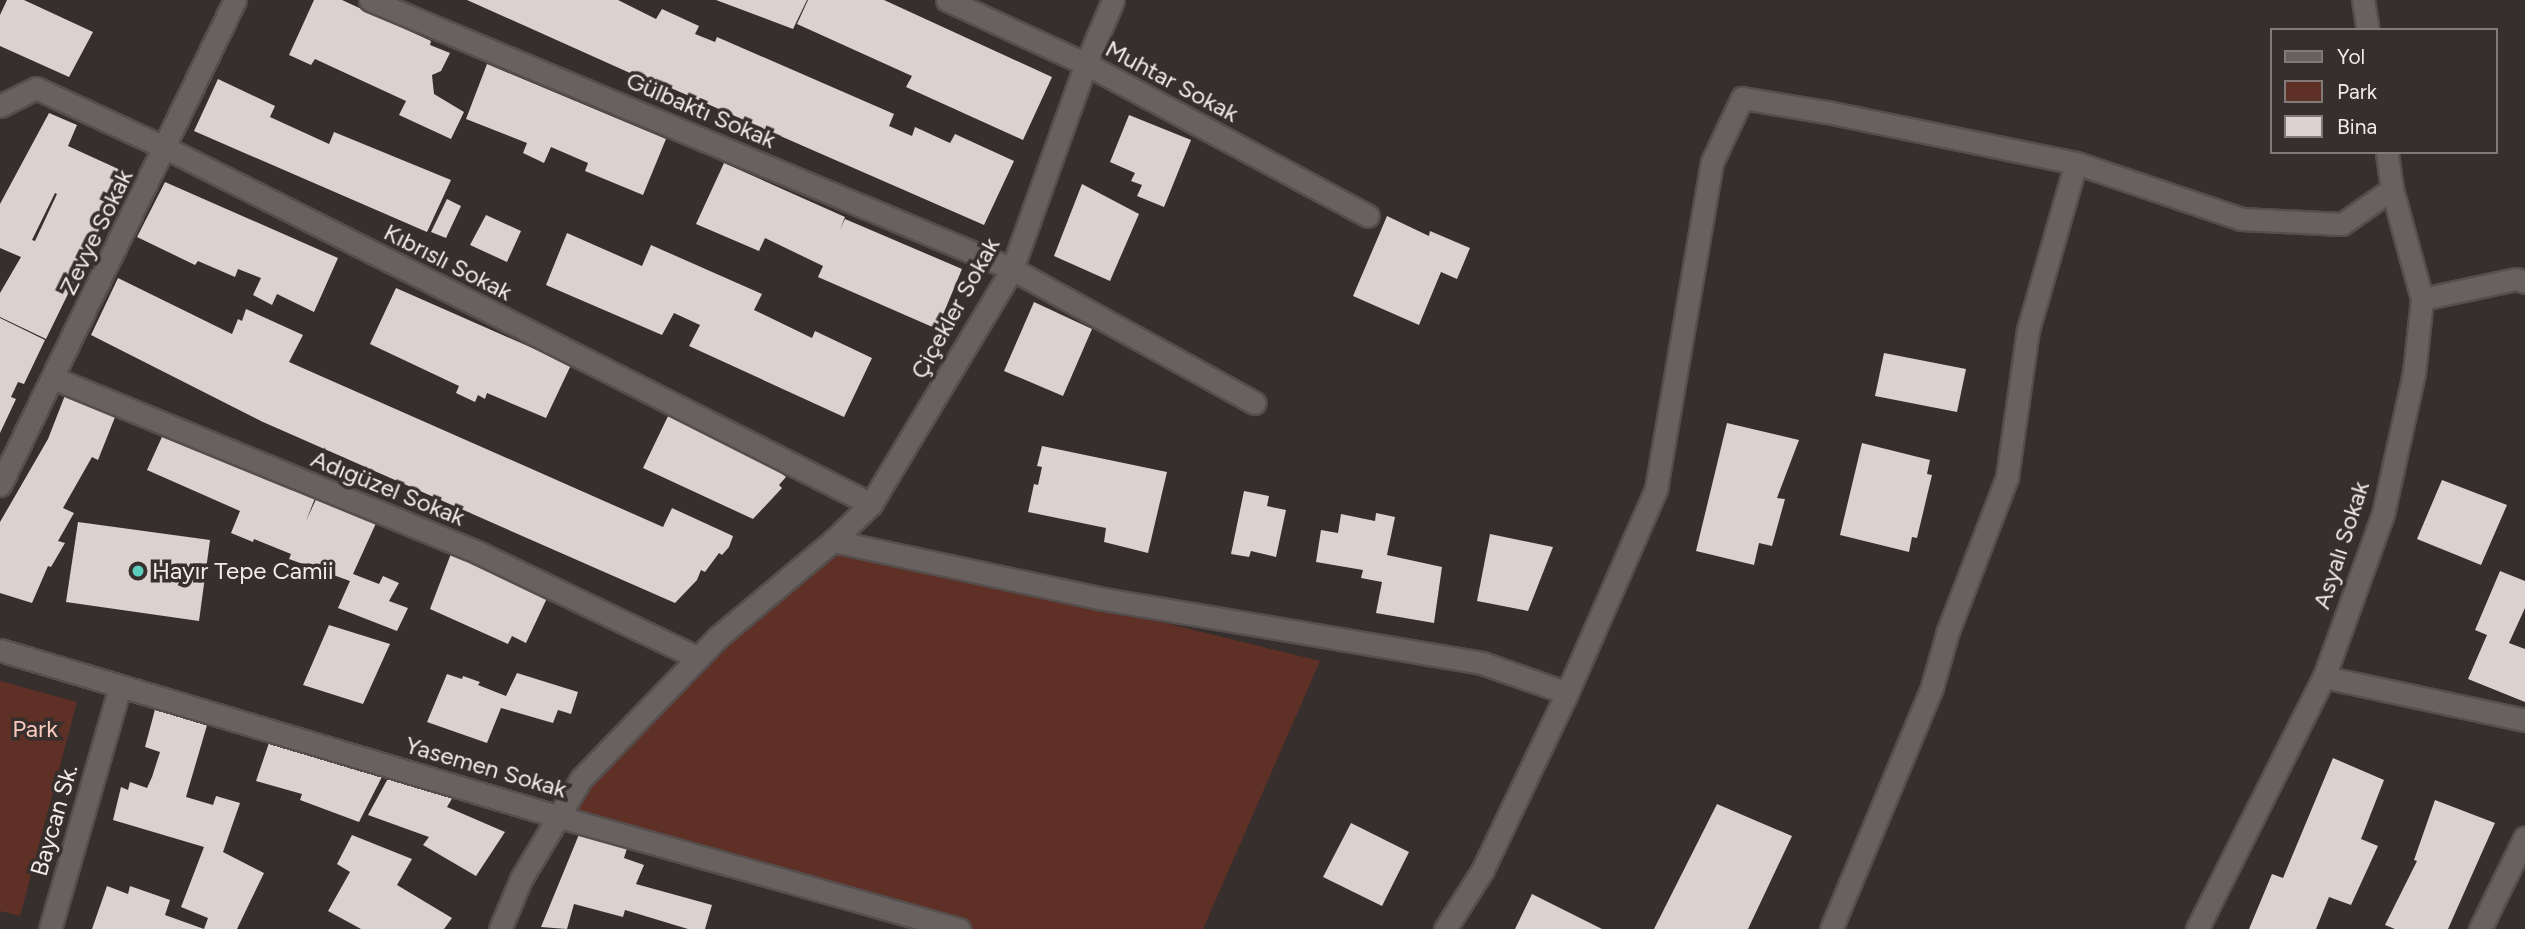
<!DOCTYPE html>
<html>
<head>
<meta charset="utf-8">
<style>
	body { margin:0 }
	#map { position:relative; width:2525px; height:929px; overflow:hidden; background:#372f2d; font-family:Figtree,sans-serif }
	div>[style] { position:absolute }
	.green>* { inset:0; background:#5e3026 }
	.building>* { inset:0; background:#dbd1cf }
	.roads { filter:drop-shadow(2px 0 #554e4d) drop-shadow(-2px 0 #554e4d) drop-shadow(0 2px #554e4d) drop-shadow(0 -2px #554e4d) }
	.street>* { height:21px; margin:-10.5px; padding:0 10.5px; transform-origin:10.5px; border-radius:10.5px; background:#69615f }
	.dots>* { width:19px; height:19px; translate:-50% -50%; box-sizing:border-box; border:4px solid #372f2d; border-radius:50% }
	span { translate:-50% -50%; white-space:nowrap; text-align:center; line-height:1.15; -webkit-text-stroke:7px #372f2d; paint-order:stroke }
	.street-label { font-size:24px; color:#f1ebea }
	.poi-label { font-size:24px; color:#f1ebea }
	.left { translate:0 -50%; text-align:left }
	.park-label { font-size:24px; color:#facabf }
	.legend { position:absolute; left:2270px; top:28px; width:228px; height:126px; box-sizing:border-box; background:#372f2d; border:2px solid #817a79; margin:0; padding:9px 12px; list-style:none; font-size:21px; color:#f1ebea }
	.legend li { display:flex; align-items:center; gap:14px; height:35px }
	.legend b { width:35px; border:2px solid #817a79 }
</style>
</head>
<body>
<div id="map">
	<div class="green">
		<i style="clip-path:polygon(833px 541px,1320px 661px,1203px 929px,959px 929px,556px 816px)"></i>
		<i style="clip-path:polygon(0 681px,77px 702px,20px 916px,0 911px)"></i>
	</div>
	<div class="building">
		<i style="clip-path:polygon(7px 0,24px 0,93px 32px,69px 77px,0 46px,0 15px)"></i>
		<i style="clip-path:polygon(314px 0,342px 0,431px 41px,430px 45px,450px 53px,441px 71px,432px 75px,434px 94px,464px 112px,451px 139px,399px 115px,406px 101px,315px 59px,311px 65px,289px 55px)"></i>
		<i style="clip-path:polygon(467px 0,618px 0,656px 19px,662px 9px,699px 26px,695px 34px,715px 42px,717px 37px,894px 114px,889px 126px,912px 136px,915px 127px,950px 143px,955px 134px,1014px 161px,984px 225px,632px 71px,630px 73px)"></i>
		<i style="clip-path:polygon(716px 0,807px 0,793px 29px)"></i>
		<i style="clip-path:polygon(808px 0,884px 0,1052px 77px,1023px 140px,906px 87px,912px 76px,797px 24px)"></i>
		<i style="clip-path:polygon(487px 64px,666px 139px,643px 195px,585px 171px,588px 163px,551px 147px,544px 163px,523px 153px,527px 143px,466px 119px)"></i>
		<i style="clip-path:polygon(218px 79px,275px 106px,270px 117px,329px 144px,334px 132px,451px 180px,427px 232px,194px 131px)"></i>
		<i style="clip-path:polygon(evenodd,49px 113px,77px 125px,68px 146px,127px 173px,46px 339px,0 317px,0 293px,21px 257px,0 248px,0 204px,49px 113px,55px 193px,57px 194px,35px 241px,32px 240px,55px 193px)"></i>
		<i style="clip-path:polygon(1129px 115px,1191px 140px,1164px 207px,1137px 196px,1142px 185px,1131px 181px,1135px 173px,1110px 162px)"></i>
		<i style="clip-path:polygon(724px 163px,845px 217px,840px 230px,845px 219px,962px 269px,937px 329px,818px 277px,823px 266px,765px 238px,759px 251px,696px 224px)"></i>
		<i style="clip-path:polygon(165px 182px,338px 258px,314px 312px,277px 294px,272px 305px,253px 295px,261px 278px,238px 269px,235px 277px,198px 261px,195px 265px,137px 237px)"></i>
		<i style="clip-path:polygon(1082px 184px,1139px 214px,1110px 281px,1054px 256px)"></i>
		<i style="clip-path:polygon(447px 199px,461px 206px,446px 238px,431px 232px)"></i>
		<i style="clip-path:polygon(486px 215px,521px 231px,507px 262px,470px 245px)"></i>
		<i style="clip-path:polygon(1387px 216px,1429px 236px,1430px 231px,1470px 248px,1457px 279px,1441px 272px,1419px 325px,1353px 296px)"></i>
		<i style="clip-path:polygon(567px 233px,642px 266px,651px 245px,762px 294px,754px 310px,812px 338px,815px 331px,872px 358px,844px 417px,689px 346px,700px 325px,674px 313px,662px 335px,546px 285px)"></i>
		<i style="clip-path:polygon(118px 278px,232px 334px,238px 319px,242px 321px,246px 309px,303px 335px,289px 362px,663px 527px,672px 508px,733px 536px,729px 547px,722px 555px,719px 553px,705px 572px,701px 570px,697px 580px,675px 603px,263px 422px,91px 335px)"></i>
		<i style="clip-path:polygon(396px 288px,571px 365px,546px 418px,487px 393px,485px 399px,478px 395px,475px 402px,456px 393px,459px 386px,370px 344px)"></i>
		<i style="clip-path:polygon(1034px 302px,1092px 329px,1063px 396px,1004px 371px)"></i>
		<i style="clip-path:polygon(0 318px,45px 340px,24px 384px,18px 382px,11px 397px,16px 399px,0 433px)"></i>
		<i style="clip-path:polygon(1884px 353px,1966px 369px,1957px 412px,1875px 396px)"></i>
		<i style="clip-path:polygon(69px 385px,119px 407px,98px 460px,92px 457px,63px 508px,74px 513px,58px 541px,65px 543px,51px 567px,48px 566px,32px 603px,0 593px,0 522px,48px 439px)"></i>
		<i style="clip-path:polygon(671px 410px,720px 433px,718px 438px,763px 459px,786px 477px,779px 485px,782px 488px,753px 519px,643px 468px)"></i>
		<i style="clip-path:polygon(1727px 423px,1799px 440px,1777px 498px,1785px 499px,1772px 546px,1759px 543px,1754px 565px,1696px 551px)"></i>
		<i style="clip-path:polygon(166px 428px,317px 493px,306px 521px,318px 495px,377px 521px,353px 574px,379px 584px,383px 576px,399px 583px,389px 601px,408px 608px,397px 631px,338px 608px,350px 581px,289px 559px,291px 554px,254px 539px,253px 542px,231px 533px,240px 511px,147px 470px)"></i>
		<i style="clip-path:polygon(1862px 443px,1930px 460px,1927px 474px,1932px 475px,1917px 538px,1912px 537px,1909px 552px,1840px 535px)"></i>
		<i style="clip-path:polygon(1042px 446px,1167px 472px,1148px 553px,1104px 542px,1106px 528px,1028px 512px,1034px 484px,1038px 485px,1042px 467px,1037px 466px)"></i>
		<i style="clip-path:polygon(2442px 480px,2507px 505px,2481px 565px,2417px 539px)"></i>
		<i style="clip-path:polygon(1244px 491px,1269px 496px,1267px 506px,1286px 510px,1276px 557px,1251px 551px,1249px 557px,1231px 554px)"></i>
		<i style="clip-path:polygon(1376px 513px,1395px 517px,1387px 555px,1442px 567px,1434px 623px,1376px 613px,1382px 582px,1361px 578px,1363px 570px,1316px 562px,1321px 530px,1338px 533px,1341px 514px,1375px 521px)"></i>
		<i style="clip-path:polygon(78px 522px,210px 540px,199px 621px,66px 602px)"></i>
		<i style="clip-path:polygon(1490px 534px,1553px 547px,1528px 611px,1477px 601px)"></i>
		<i style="clip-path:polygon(452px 551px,548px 596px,526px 643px,512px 636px,508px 644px,430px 609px)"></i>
		<i style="clip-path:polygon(2500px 571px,2525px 581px,2525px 608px,2509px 643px,2525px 649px,2525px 702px,2468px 679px,2487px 635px,2475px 630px)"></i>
		<i style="clip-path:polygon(329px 625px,390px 644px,363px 704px,303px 685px)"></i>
		<i style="clip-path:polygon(517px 673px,578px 692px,571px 714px,558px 710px,553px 723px,501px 708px,487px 743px,427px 722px,447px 674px,462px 679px,463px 676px,480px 682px,478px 685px,506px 696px)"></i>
		<i style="clip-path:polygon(157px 702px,210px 715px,186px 797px,213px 805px,216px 796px,240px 803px,223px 852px,264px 873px,237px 929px,92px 929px,107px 886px,128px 894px,130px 886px,170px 900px,165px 915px,204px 929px,208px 918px,181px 907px,204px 847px,113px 820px,121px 787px,128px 790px,130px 782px,147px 788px,152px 777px,160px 752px,145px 747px)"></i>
		<i style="clip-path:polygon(272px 734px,386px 769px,359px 822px,300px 800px,302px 794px,256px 781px)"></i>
		<i style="clip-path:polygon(2333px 758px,2384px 780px,2361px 839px,2378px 846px,2351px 905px,2329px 897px,2316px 929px,2249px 929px,2272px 874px,2283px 878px)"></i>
		<i style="clip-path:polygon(392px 771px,456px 792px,447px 807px,505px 832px,476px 876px,423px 845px,429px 837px,368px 815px)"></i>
		<i style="clip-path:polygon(2435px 800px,2495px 823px,2448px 929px,2395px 929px,2385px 925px,2417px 861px,2414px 860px)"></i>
		<i style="clip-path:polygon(1717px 804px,1792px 836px,1748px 929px,1654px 929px)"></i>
		<i style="clip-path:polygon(1351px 823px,1409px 852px,1382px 906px,1323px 877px)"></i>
		<i style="clip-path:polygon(580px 832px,628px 845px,624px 858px,644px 865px,636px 884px,712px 905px,705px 929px,688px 929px,625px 910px,623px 917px,574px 904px,567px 929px,541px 927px)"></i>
		<i style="clip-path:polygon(352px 835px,412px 859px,397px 885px,452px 918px,444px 929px,361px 929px,328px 911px,350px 872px,337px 864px)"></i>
		<i style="clip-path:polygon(1532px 894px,1602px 929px,1515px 929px)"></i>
	</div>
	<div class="roads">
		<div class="street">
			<i style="left:370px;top:0;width:696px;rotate:22.73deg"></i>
			<i style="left:1012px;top:269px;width:277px;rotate:28.9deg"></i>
			<i style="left:947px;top:0;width:153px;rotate:24.7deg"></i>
			<i style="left:1086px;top:64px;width:320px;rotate:28.3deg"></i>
			<i style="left:2363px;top:0;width:30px;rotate:81deg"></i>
			<i style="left:0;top:106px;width:40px;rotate:-26.6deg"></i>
			<i style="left:36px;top:88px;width:143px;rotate:24.8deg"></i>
			<i style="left:166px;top:148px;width:790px;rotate:26.79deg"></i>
			<i style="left:2422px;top:299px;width:96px;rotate:-12deg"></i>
			<i style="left:2516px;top:279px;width:9px;rotate:18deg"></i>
			<i style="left:53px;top:378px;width:461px;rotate:22.3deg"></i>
			<i style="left:479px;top:553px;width:243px;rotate:25.6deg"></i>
			<i style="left:0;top:485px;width:539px;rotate:-64.15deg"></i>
			<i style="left:833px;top:541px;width:271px;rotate:12.1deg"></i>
			<i style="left:1098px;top:598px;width:389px;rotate:9.6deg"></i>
			<i style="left:1482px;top:663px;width:90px;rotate:19.4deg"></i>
			<i style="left:1567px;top:693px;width:197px;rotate:115.5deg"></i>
			<i style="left:1482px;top:871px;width:69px;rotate:122.5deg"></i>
			<i style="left:0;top:650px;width:580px;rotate:16.62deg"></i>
			<i style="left:556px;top:816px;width:419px;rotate:15.7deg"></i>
			<i style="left:2324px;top:677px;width:206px;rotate:12.1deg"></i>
			<i style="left:1567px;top:693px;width:223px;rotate:-66.4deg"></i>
			<i style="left:1656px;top:489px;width:332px;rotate:-80.3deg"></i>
			<i style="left:1712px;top:162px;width:71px;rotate:-64.9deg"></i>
			<i style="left:1742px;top:98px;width:86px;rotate:9.4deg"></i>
			<i style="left:1827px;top:112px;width:254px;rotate:11.6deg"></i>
			<i style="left:2076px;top:163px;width:174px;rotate:18.7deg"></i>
			<i style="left:2241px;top:219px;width:101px;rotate:2.8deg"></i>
			<i style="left:2342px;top:224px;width:61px;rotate:-35deg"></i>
			<i style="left:50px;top:929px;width:253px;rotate:-73.9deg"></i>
			<i style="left:500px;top:929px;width:54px;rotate:-67.2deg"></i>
			<i style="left:521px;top:879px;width:117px;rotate:-59deg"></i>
			<i style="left:581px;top:779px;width:197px;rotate:-46deg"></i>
			<i style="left:718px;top:637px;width:150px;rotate:-39.9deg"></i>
			<i style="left:833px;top:541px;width:53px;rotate:-44.2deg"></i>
			<i style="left:871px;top:504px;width:274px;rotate:-59deg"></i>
			<i style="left:1012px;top:269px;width:218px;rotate:-70.2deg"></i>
			<i style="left:1086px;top:64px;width:69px;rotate:-67.1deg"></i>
			<i style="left:1831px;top:929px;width:262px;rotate:-67.3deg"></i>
			<i style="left:1932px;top:687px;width:58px;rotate:-74.1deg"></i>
			<i style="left:1948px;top:631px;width:165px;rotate:-69deg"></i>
			<i style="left:2007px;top:477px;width:148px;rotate:-81.9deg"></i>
			<i style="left:2028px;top:330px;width:174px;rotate:-74deg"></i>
			<i style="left:2197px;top:929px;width:282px;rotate:-63.3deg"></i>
			<i style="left:2324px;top:677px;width:173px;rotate:-70.1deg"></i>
			<i style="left:2383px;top:514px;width:144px;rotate:-77.6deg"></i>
			<i style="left:2414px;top:373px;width:74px;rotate:-83.8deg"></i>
			<i style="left:2422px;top:299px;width:114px;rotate:-105.3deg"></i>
			<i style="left:2392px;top:189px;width:37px;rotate:-98deg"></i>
			<i style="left:2480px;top:929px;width:102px;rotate:-63.9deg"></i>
		</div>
	</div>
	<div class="dots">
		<i style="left:138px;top:571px;background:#5bcebc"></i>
	</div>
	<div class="street-label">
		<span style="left:1172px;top:81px;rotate:28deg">Muhtar Sokak</span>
		<span style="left:701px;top:110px;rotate:23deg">Gülbaktı Sokak</span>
		<span style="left:96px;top:232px;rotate:-64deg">Zevye Sokak</span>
		<span style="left:448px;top:262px;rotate:27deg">Kıbrıslı Sokak</span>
		<span style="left:955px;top:308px;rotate:-61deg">Çiçekler Sokak</span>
		<span style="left:388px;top:488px;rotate:22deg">Adıgüzel Sokak</span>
		<span style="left:2341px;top:545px;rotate:-72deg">Asyalı Sokak</span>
		<span style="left:486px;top:767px;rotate:16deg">Yasemen Sokak</span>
		<span style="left:54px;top:820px;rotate:-74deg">Baycan Sk.</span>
	</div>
	<div class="poi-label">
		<span class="left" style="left:152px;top:571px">Hayır Tepe Camii</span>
	</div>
	<div class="park-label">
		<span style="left:35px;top:729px">Park</span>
	</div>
	<ul class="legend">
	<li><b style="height:9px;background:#69615f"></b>Yol</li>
	<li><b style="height:19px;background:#5e3026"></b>Park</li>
	<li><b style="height:19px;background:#dbd1cf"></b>Bina</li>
	</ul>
</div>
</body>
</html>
